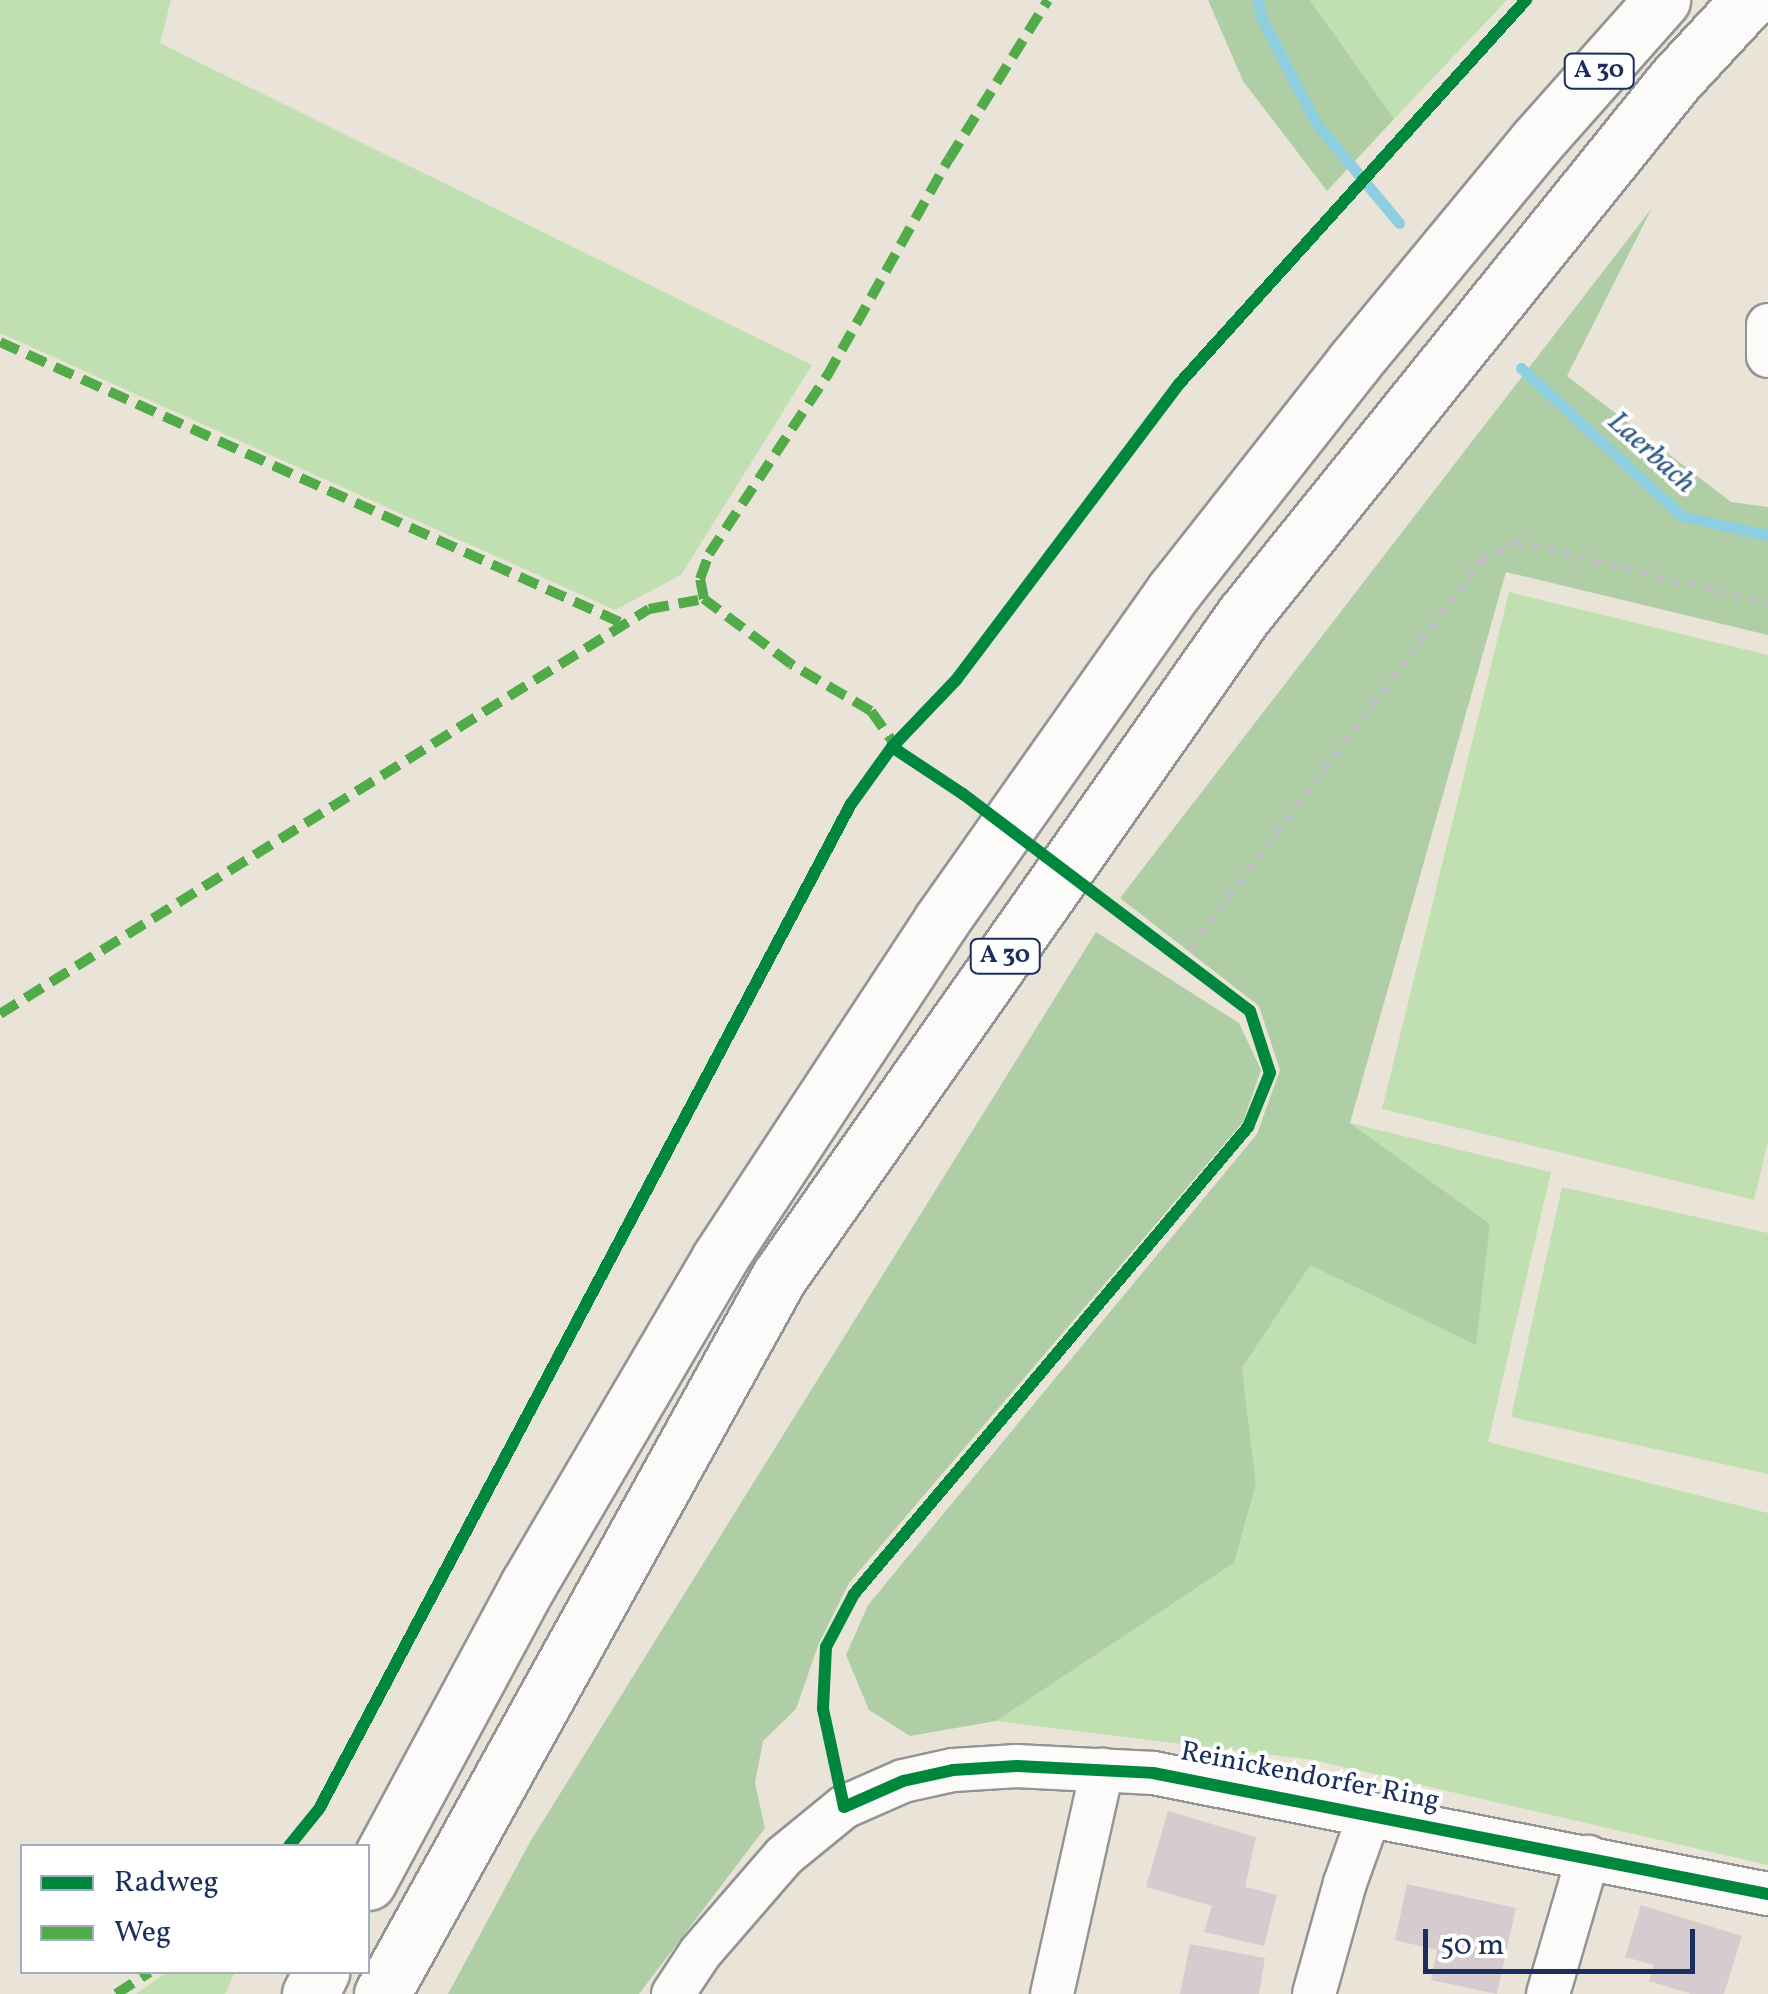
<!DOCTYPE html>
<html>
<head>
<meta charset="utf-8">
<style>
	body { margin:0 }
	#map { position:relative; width:1768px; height:1994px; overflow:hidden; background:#eae4d8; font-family:Vollkorn,serif }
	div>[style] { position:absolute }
	.green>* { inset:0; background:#c0e0b2 }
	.forest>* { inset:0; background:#afcea5 }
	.stream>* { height:11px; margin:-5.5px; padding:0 5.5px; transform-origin:5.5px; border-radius:5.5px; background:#8dcfe0 }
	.building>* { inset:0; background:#d6cbcf }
	.path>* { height:6px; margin-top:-3px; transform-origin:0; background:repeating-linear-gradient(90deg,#c0c0c3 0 8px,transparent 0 16px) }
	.roads { filter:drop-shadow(2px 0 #939495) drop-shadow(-2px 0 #939495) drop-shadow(0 2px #939495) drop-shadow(0 -2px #939495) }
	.minor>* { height:42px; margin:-21px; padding:0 21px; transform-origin:21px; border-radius:21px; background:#fcfbf9 }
	.highway>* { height:55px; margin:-27.5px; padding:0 27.5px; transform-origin:27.5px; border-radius:27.5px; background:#fcfbf9 }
	.quiet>* { height:10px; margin-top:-5px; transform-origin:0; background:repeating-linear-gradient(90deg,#52ab49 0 20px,transparent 0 30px) }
	.cycleway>* { height:12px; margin:-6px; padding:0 6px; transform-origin:6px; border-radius:6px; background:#00873e }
	span { translate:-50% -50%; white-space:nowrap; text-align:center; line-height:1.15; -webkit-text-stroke:8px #fff; paint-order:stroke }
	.shield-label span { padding:2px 8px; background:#fff; border:2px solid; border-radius:8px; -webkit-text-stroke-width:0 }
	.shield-label { font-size:25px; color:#1b2f5e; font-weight:700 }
	.street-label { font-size:28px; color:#1b2f5e }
	.water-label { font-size:30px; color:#315c86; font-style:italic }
	.legend { position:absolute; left:20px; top:1844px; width:350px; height:130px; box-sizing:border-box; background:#fff; border:2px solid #a4acbf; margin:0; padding:12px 18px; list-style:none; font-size:30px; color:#1b2f5e }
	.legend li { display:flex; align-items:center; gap:20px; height:50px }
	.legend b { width:50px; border:2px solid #a4acbf }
	.scale { position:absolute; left:1423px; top:1929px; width:272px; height:45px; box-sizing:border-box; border:5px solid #1b2f5e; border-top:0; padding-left:12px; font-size:30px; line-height:35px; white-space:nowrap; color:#1b2f5e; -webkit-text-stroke:8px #fff; paint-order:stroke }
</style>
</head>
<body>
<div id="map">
	<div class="green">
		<i style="clip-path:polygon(0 0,171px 0,160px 43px,812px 365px,681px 575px,615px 610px,0 333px)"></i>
		<i style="clip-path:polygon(1310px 0,1507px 0,1394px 119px)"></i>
		<i style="clip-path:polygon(1509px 592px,1768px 655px,1768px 1142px,1754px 1200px,1382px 1109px)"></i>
		<i style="clip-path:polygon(1350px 1123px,1551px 1172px,1488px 1442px,1768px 1513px,1768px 1865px,1313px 1760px,996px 1721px,1234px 1563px,1256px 1484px,1242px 1368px,1310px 1264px,1475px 1344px,1490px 1224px)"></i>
		<i style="clip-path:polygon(1562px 1187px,1768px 1233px,1768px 1474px,1511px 1417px)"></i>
		<i style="clip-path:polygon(167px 1972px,235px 1972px,225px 1994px,136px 1994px)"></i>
	</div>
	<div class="forest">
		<i style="clip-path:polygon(1208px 0,1310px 0,1394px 119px,1327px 191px,1243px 81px)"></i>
		<i style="clip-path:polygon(1652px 208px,1567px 376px,1731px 502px,1768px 507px,1768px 635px,1506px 572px,1350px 1123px,1490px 1224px,1476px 1345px,1310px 1265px,1242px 1368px,1256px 1484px,1234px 1563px,996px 1721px,910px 1736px,869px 1710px,846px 1655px,868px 1605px,1257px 1134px,1280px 1070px,1259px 1006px,1120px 898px)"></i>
		<i style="clip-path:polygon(1096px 932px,1239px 1023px,1261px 1070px,1243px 1122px,849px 1583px,819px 1643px,796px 1709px,763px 1741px,755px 1783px,765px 1828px,639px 1994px,448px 1994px,530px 1842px)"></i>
	</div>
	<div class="stream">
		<i style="left:1258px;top:0;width:17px;rotate:80deg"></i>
		<i style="left:1261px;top:17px;width:119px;rotate:62.6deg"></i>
		<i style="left:1316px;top:123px;width:130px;rotate:50.3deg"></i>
		<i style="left:1521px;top:368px;width:219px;rotate:42.6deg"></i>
		<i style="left:1682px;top:516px;width:88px;rotate:12.5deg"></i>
	</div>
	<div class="building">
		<i style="clip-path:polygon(1168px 1811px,1256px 1837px,1245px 1887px,1277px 1895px,1264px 1946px,1204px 1932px,1212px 1906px,1146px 1887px)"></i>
		<i style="clip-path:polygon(1407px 1884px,1516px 1908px,1497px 1994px,1431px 1980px,1437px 1950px,1395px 1940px)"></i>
		<i style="clip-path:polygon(1641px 1905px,1742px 1936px,1724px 1994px,1691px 1994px,1649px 1981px,1654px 1965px,1625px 1957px)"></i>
		<i style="clip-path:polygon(1190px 1944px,1265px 1958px,1259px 1994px,1180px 1994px)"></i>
	</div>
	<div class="path">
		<i style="left:837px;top:1772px;width:65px;rotate:-102.5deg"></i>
		<i style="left:823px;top:1709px;width:62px;rotate:-87.2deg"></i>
		<i style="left:826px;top:1647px;width:60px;rotate:-62.2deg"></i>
		<i style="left:854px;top:1594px;width:611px;rotate:-49.85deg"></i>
		<i style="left:1248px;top:1127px;width:58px;rotate:-67.8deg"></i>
		<i style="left:1270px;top:1073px;width:65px;rotate:-107.9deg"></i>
		<i style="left:1250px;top:1011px;width:86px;rotate:-144.5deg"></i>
		<i style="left:1180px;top:961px;width:501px;rotate:-53.04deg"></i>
		<i style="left:1481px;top:561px;width:40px;rotate:-28deg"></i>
		<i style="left:1516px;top:542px;width:260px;rotate:13.8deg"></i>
	</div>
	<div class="roads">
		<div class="minor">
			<i style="left:1768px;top:325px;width:31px;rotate:90deg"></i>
			<i style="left:673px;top:1994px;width:49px;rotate:-56.6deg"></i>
			<i style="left:700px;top:1953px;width:128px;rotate:-49.1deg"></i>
			<i style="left:784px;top:1856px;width:77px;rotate:-39.2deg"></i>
			<i style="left:844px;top:1807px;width:64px;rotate:-23.8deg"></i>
			<i style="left:903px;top:1781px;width:51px;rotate:-12.4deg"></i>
			<i style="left:953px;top:1770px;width:64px;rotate:-3.6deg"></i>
			<i style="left:1017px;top:1766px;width:136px;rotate:2.9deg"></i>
			<i style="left:1153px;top:1773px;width:627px;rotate:11.13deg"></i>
			<i style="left:1052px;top:1994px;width:230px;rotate:-77.4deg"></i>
			<i style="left:1314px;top:1994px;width:115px;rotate:-74.4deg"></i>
			<i style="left:1345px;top:1883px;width:74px;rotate:-70.3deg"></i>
			<i style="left:1548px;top:1994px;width:143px;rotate:-73.7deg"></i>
		</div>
		<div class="highway">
			<i style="left:368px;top:1882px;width:337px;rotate:-61.7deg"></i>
			<i style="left:528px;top:1585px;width:378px;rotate:-59.6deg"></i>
			<i style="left:719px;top:1259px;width:404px;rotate:-56.7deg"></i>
			<i style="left:941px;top:921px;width:404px;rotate:-54.8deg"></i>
			<i style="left:1174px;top:591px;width:291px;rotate:-51.8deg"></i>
			<i style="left:1354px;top:362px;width:286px;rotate:-50.4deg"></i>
			<i style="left:1536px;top:142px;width:190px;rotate:-48.4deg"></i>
			<i style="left:310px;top:1994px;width:25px;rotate:-63deg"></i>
			<i style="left:382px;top:1994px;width:820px;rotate:-61.03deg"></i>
			<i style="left:779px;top:1277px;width:809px;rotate:-54.92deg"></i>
			<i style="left:1244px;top:615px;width:687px;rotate:-51.14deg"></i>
			<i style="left:1675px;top:80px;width:109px;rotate:-47.2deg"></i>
		</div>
	</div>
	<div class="quiet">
		<i style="left:0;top:342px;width:685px;rotate:24.32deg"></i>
		<i style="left:900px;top:752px;width:50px;rotate:-125.3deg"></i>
		<i style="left:871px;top:711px;width:93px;rotate:-149.6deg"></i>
		<i style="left:791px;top:664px;width:109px;rotate:-143.2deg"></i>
		<i style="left:704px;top:599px;width:20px;rotate:-101deg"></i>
		<i style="left:700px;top:579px;width:27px;rotate:-70deg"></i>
		<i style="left:709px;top:554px;width:214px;rotate:-56.5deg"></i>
		<i style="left:827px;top:376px;width:249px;rotate:-60.7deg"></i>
		<i style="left:949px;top:159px;width:187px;rotate:-58.1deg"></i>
		<i style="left:0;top:1014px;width:765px;rotate:-31.97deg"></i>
		<i style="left:649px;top:609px;width:56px;rotate:-10.3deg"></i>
		<i style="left:116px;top:1994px;width:40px;rotate:-32.9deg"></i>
	</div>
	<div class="cycleway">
		<i style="left:892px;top:747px;width:85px;rotate:33.5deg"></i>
		<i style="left:963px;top:794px;width:360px;rotate:37.1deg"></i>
		<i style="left:1250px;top:1011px;width:65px;rotate:72.1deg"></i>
		<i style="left:1270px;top:1073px;width:58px;rotate:112.2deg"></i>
		<i style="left:1248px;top:1127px;width:611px;rotate:130.15deg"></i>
		<i style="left:854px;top:1594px;width:60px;rotate:117.8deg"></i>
		<i style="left:826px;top:1647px;width:62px;rotate:92.8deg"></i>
		<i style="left:823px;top:1709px;width:100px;rotate:77.9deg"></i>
		<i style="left:844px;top:1807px;width:64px;rotate:-23.8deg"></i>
		<i style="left:903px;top:1781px;width:51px;rotate:-12.4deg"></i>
		<i style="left:953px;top:1770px;width:64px;rotate:-3.6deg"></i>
		<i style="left:1017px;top:1766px;width:136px;rotate:2.9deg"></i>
		<i style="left:1153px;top:1773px;width:627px;rotate:11.13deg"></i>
		<i style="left:289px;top:1846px;width:48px;rotate:-51deg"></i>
		<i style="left:319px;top:1809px;width:1137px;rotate:-62.11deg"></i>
		<i style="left:851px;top:804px;width:70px;rotate:-54.3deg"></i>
		<i style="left:892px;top:747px;width:93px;rotate:-46.3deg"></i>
		<i style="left:956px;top:680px;width:371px;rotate:-53deg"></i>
		<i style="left:1179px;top:384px;width:518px;rotate:-47.9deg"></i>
	</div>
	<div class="shield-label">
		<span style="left:1599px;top:71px">A 30</span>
		<span style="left:1005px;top:956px">A 30</span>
	</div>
	<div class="street-label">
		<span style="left:1310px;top:1777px;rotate:11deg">Reinickendorfer Ring</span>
	</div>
	<div class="water-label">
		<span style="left:1651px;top:453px;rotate:42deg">Laerbach</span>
	</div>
	<ul class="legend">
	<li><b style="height:12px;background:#00873e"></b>Radweg</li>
	<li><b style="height:12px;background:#52ab49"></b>Weg</li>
	</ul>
	<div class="scale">50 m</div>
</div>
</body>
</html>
